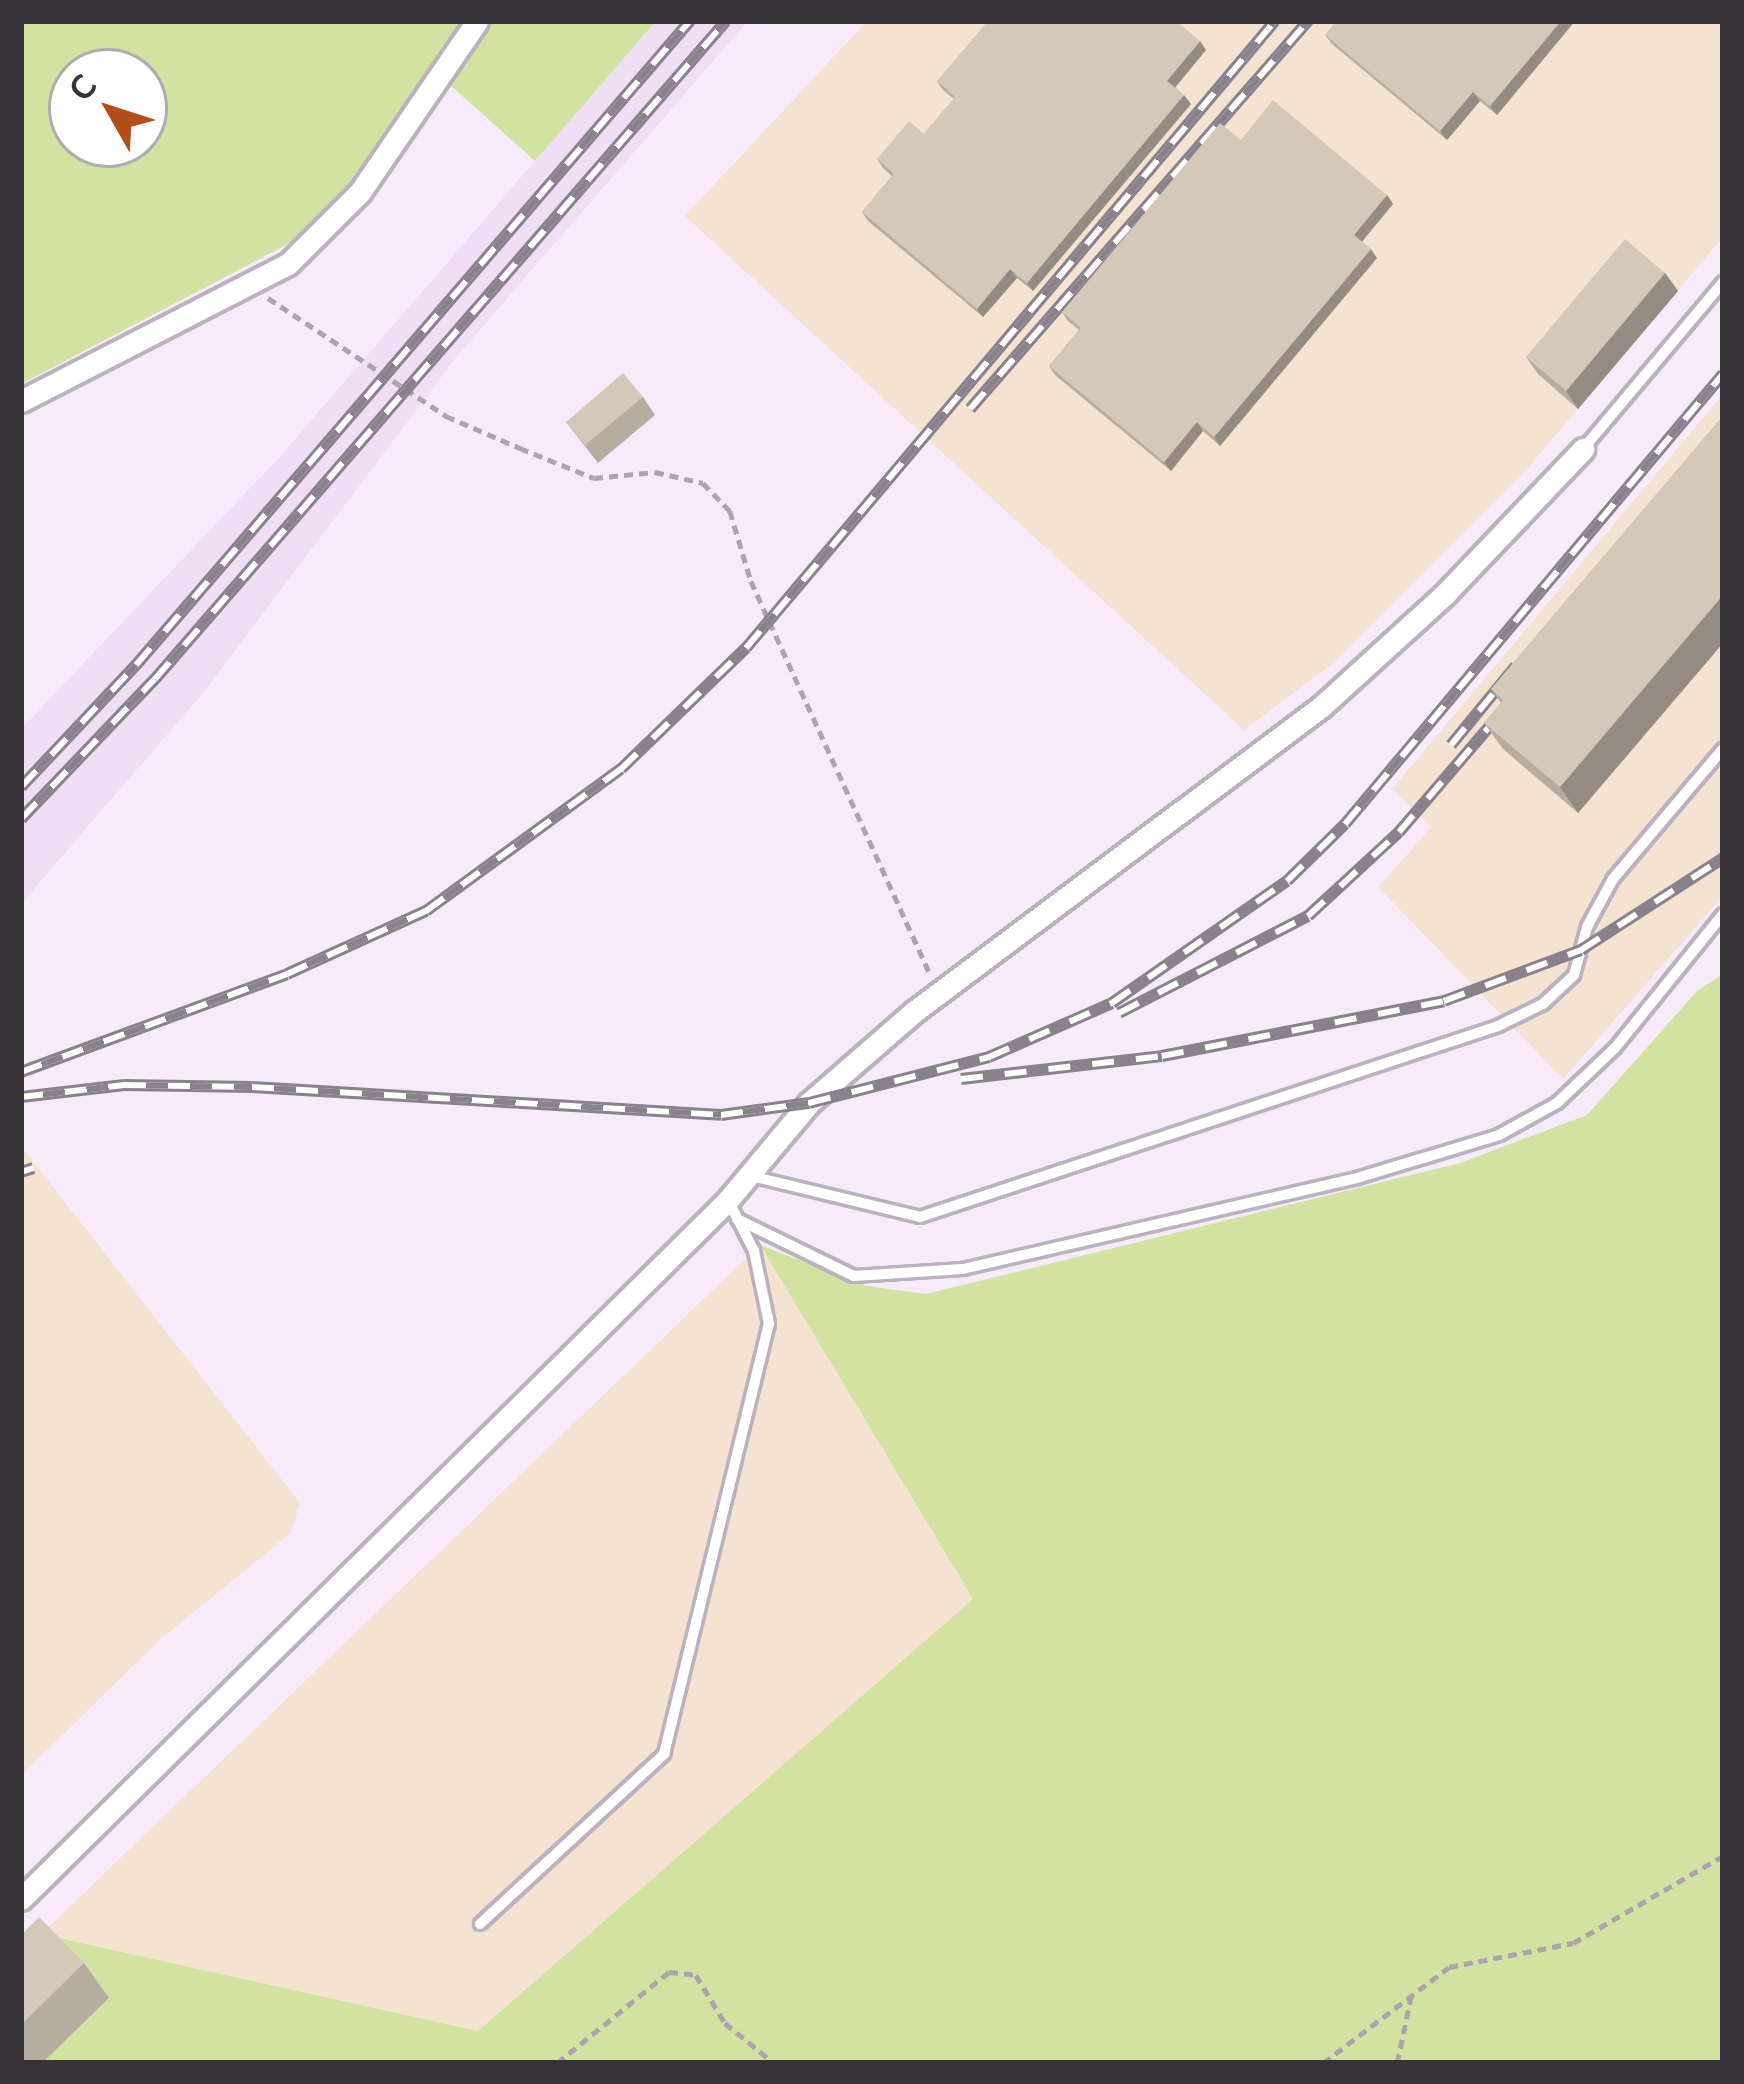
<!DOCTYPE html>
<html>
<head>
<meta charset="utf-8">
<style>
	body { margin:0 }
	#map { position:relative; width:1744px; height:2084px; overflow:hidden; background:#f7ebfb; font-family:Mulish,sans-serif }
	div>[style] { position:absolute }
	.industrial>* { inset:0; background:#f5e3d2 }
	.built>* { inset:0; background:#efdef4 }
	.green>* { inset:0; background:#d2e3a1 }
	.path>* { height:4.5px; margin-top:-2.25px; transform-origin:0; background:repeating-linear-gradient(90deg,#ada3af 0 9px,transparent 0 15px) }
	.roads { filter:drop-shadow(3px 0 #bcb1bf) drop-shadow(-3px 0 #bcb1bf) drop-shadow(0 3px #bcb1bf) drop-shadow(0 -3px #bcb1bf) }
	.service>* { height:10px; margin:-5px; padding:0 5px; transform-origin:5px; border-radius:5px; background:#fff }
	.minor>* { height:21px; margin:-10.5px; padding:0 10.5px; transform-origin:10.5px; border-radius:10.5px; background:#fff }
	.rail>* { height:12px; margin-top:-6px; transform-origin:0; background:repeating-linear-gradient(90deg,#fdfdfd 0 22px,#89828c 0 44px); box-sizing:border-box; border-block:3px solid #89828c }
	.wall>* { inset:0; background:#b6ac9f }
	.shaded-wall>* { inset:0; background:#948c82 }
	.building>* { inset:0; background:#d4c8b9 }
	span { translate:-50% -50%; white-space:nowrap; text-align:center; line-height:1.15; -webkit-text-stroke:9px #fdfdfd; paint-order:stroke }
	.frame { position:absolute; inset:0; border:24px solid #383339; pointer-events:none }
	.north { position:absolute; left:48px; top:48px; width:120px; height:120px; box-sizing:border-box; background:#fdfdfd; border:3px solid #aeacaf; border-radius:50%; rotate:309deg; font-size:33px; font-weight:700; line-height:48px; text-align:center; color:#383339 }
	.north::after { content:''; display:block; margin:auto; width:42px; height:54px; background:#b24e19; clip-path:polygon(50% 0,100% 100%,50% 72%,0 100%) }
</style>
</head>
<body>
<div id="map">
	<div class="industrial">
		<i style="clip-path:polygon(867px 21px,1723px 21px,1723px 237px,1527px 469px,1332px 664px,1244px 730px,685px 216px)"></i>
		<i style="clip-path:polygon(1723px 394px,1723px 896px,1563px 1079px,1378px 887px,1432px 827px,1392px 789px)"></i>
		<i style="clip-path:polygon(21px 1146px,300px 1503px,291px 1533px,162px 1638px,21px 1775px)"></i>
		<i style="clip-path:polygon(760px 1245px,973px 1599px,478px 2031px,41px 1934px)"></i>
	</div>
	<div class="built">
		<i style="clip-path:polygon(656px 21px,748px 21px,457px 356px,208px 687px,21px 904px,21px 729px,276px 461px)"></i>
	</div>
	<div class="green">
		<i style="clip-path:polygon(evenodd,21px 21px,467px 21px,332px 208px,286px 245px,21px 384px,21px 21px,72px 72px,144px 72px,144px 144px,72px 144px,72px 72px)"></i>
		<i style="clip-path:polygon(491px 21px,656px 21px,535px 161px,449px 84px)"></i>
		<i style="clip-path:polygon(1723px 974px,1723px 2063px,21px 2063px,21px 1951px,41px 1934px,478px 2031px,973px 1599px,760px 1245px,867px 1286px,926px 1294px,1460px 1163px,1587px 1115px,1697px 991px)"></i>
	</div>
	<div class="path">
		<i style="left:268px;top:298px;width:214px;rotate:33.5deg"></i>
		<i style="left:446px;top:416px;width:81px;rotate:23.4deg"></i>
		<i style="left:520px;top:448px;width:80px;rotate:22.1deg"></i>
		<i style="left:594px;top:478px;width:61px;rotate:-5.6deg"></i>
		<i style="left:655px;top:472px;width:49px;rotate:12.9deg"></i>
		<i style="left:703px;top:483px;width:39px;rotate:46deg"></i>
		<i style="left:730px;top:511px;width:73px;rotate:73.3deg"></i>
		<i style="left:751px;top:581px;width:430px;rotate:65.5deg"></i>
		<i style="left:557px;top:2063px;width:144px;rotate:-39.1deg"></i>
		<i style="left:669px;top:1972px;width:27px;rotate:6deg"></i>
		<i style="left:696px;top:1975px;width:56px;rotate:58.9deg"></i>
		<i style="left:725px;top:2023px;width:63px;rotate:39.2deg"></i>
		<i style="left:1323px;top:2063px;width:158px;rotate:-37.3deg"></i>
		<i style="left:1449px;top:1967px;width:126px;rotate:-11deg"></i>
		<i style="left:1573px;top:1943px;width:173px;rotate:-30.1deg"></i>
		<i style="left:1397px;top:2063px;width:68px;rotate:-78.2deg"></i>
	</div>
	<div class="roads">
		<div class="service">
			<i style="left:1583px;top:449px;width:218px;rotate:-50deg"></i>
			<i style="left:751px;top:1176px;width:174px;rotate:13.6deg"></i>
			<i style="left:920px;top:1217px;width:609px;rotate:-18.29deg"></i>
			<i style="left:1498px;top:1026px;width:50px;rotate:-26.1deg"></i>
			<i style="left:1543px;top:1004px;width:42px;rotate:-43.1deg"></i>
			<i style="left:1574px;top:975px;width:50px;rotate:-74.8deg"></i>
			<i style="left:1587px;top:927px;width:55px;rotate:-61.6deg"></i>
			<i style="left:1613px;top:879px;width:170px;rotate:-49.8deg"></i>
			<i style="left:737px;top:1219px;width:130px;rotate:26deg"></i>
			<i style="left:854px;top:1276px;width:109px;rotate:-3.7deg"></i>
			<i style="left:963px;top:1269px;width:404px;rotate:-13deg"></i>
			<i style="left:1357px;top:1178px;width:148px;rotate:-16.8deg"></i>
			<i style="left:1499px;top:1135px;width:66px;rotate:-28.9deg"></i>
			<i style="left:1557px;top:1103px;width:80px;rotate:-43.5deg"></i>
			<i style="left:1615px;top:1048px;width:172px;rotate:-51.1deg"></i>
			<i style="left:480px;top:1924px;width:251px;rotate:-42.7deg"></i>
			<i style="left:664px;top:1754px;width:443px;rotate:-76.3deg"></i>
			<i style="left:769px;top:1324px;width:75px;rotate:-101.6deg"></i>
			<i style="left:754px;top:1251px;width:57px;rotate:-117deg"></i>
		</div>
		<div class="minor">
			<i style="left:21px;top:401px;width:300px;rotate:-27.2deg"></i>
			<i style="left:288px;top:264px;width:102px;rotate:-45deg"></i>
			<i style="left:360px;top:192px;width:207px;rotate:-55.6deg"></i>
			<i style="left:21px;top:1899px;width:994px;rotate:-44.67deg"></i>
			<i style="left:728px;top:1200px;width:126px;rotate:-50.1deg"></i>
			<i style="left:809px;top:1103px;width:140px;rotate:-41deg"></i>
			<i style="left:915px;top:1011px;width:509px;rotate:-36.85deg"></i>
			<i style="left:1322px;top:706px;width:168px;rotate:-42.3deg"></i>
			<i style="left:1446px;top:593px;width:199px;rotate:-46.4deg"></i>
		</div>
	</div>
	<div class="rail">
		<i style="left:970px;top:409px;width:515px;rotate:-48.94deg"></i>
		<i style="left:1451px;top:745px;width:102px;rotate:-50.6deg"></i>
		<i style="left:21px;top:787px;width:168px;rotate:-46.7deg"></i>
		<i style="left:136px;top:665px;width:850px;rotate:-49.3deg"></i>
		<i style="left:21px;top:819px;width:194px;rotate:-46.3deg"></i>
		<i style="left:155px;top:679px;width:871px;rotate:-49.05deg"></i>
		<i style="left:1119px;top:1013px;width:212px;rotate:-27.2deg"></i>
		<i style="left:1308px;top:916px;width:124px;rotate:-42.7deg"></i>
		<i style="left:1399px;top:832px;width:167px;rotate:-49.4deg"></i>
		<i style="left:21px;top:1072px;width:283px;rotate:-20.2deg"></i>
		<i style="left:287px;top:974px;width:153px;rotate:-24.4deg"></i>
		<i style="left:426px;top:911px;width:241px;rotate:-36.1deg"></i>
		<i style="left:621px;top:769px;width:174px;rotate:-44.1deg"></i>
		<i style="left:746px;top:648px;width:820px;rotate:-49.85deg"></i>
		<i style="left:961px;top:1079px;width:202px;rotate:-6.5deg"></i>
		<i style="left:1162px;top:1056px;width:287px;rotate:-11deg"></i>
		<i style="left:1444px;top:1001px;width:146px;rotate:-20.4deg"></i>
		<i style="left:1581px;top:950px;width:169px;rotate:-32.9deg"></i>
		<i style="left:21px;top:1097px;width:104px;rotate:-6.6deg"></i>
		<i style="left:124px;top:1085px;width:128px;rotate:0.9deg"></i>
		<i style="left:252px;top:1087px;width:470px;rotate:3.4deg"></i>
		<i style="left:721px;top:1115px;width:89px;rotate:-7.8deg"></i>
		<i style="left:809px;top:1103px;width:186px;rotate:-14.3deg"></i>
		<i style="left:989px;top:1057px;width:134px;rotate:-23.7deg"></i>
		<i style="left:1112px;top:1003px;width:213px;rotate:-34.9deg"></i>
		<i style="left:1287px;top:881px;width:81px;rotate:-44.5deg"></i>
		<i style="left:1345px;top:824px;width:588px;rotate:-49.97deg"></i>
		<i style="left:21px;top:1172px;width:13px;rotate:-18deg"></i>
	</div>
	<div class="wall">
		<i style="clip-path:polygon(1337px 21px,1575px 21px,1497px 115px,1480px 101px,1447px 140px,1332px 44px,1325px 35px)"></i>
		<i style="clip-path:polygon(1206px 50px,1175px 87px,1191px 104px,1033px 291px,1017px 278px,983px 317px,868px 221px,862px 212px,892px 176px,883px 168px,877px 159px,924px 134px,954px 99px,943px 90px,937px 81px)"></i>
		<i style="clip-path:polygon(1241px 140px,1387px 195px,1393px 204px,1362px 241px,1377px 258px,1220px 446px,1203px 431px,1171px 471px,1055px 375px,1049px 366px,1079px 330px,1068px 321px,1062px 312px)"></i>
		<i style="clip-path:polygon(1665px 273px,1678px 291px,1578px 409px,1538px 374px,1526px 357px)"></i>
		<i style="clip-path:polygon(643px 397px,655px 415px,598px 463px,566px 422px)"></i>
		<i style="clip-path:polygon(1723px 416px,1723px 643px,1578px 813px,1503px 749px,1484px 723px,1501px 703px,1491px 689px)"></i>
		<i style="clip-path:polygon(21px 1935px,84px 1963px,109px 1998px,42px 2063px,21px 2063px)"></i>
	</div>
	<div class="shaded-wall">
		<i style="clip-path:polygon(1561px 21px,1575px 21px,1497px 115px,1490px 106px)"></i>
		<i style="clip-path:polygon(1200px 41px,1206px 50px,1173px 90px,1167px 81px)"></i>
		<i style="clip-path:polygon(1473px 92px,1480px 101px,1447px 140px,1440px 131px)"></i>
		<i style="clip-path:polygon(1184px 95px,1191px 104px,1033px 291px,1027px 283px)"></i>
		<i style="clip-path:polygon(1387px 195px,1393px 204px,1360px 244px,1354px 235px)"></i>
		<i style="clip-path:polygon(1371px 249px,1377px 258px,1220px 446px,1214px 437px)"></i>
		<i style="clip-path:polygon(1010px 269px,1017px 278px,983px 317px,977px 309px)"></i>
		<i style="clip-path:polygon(1665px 273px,1678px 291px,1578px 409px,1566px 391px)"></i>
		<i style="clip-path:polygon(1197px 422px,1203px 431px,1171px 471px,1164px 462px)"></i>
		<i style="clip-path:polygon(1723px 595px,1723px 643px,1578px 813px,1560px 787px)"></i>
	</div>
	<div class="building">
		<i style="clip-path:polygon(988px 21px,1176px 21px,1200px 41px,1167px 81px,1184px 95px,1027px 283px,1010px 269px,977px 309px,862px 212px,894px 174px,877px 159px,909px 121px,924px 134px,955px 97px,937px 81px)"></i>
		<i style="clip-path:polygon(1337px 21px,1561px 21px,1490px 106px,1473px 92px,1440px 131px,1325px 35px)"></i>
		<i style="clip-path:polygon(1273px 100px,1387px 195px,1354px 235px,1371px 249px,1214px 437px,1197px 422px,1164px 462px,1049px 366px,1081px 328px,1062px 312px,1220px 123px,1241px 140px)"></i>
		<i style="clip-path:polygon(1625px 239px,1665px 273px,1566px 391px,1526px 357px)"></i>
		<i style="clip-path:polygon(623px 373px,643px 397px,585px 445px,566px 422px)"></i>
		<i style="clip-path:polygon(1723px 416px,1723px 595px,1560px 787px,1484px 723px,1503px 700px,1491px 689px)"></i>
		<i style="clip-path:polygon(39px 1917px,84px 1963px,21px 2025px,21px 1935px)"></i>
	</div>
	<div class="frame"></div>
	<div class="north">С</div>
</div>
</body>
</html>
